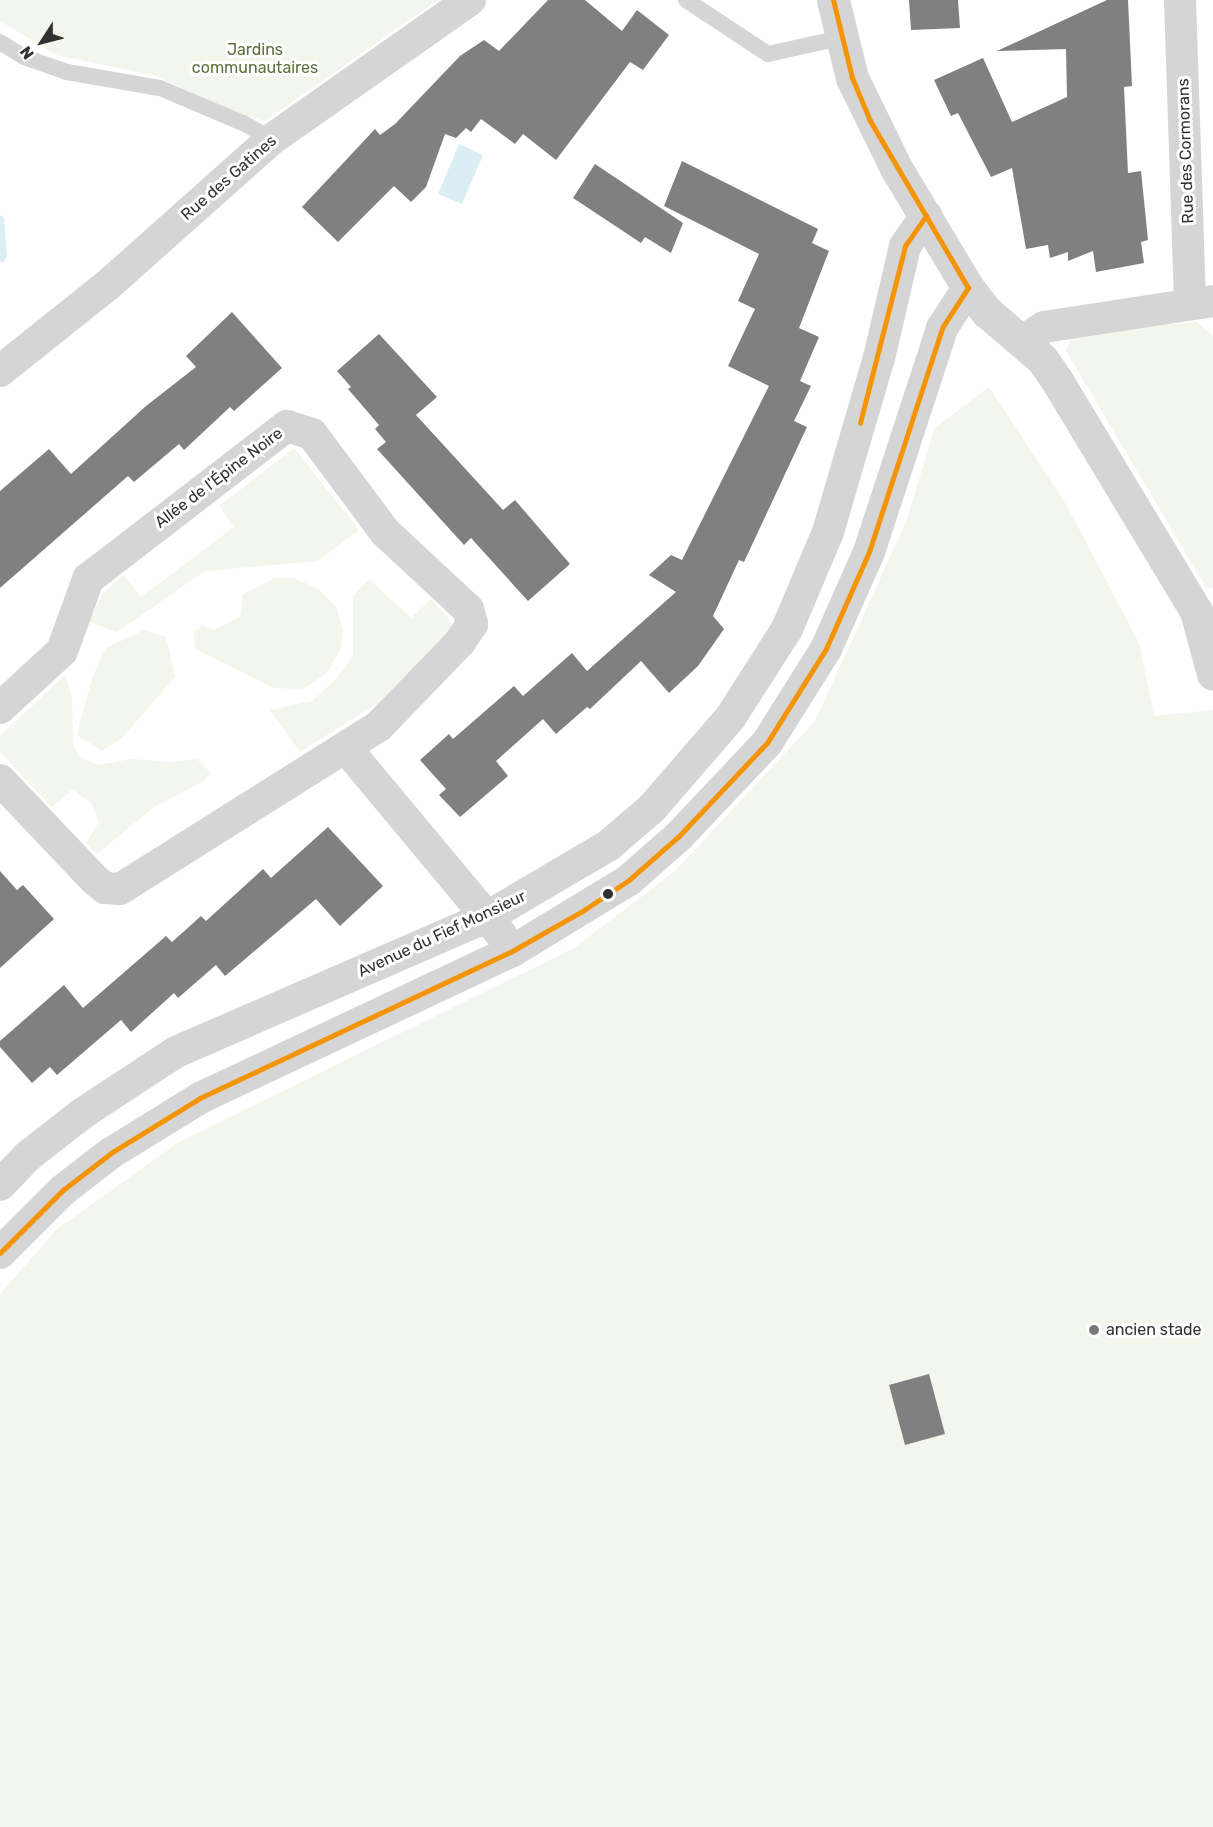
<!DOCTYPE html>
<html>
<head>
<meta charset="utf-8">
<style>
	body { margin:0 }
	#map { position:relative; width:1213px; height:1827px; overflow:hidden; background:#fff; font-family:Rubik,sans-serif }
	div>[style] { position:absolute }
	.green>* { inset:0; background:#f3f6ed }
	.water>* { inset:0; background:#dbeef3 }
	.building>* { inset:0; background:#808080 }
	.service>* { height:16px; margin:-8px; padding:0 8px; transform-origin:8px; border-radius:8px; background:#d5d5d5 }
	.minor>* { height:32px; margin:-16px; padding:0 16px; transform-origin:16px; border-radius:16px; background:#d5d5d5 }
	.tertiary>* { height:33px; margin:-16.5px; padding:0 16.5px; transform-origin:16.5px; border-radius:16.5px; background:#d5d5d5 }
	.bus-1>* { height:4.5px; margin:-2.25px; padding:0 2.25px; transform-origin:2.25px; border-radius:2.25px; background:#f59402 }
	.dots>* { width:16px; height:16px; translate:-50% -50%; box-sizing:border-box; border:3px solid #fff; border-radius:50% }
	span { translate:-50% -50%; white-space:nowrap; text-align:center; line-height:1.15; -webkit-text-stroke:6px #fff; paint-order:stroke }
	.park-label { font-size:16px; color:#5e6f3c }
	.street-label { font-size:16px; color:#313131 }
	.poi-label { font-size:16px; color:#313131 }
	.left { translate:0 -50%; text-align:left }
	.north { position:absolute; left:12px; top:12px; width:60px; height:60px; -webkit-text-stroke:4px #fff; paint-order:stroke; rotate:234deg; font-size:16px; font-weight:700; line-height:24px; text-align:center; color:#313131 }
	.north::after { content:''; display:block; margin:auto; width:21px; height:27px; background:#313131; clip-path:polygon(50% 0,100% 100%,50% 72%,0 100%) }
</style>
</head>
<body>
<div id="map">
	<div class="green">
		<i style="clip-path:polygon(0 0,438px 0,265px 121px,236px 114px,156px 76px,56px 55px,0 21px)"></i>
		<i style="clip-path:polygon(1197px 322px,1213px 336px,1213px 587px,1207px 589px,1066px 351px,1071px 338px,1087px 332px)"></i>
		<i style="clip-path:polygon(989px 387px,1067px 506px,1139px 643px,1154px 716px,1213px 710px,1213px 1827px,0 1827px,0 1294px,56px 1230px,179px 1142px,574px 948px,675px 871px,815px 721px,907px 520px,934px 429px)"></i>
		<i style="clip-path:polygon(294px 448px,359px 530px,318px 561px,205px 571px,117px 632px,89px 622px,102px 594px,124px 575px,141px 597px,234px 527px,219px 506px)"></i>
		<i style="clip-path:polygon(275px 578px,293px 578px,317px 588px,336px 607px,343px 631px,340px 650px,327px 673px,303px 689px,274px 688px,195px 649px,194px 632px,202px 625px,214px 630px,240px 617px,243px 594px)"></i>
		<i style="clip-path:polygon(369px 579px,411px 618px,431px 599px,450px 620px,451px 627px,378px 703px,300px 752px,270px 710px,312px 701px,336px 679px,353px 656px,353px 596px)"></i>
		<i style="clip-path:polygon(144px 630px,166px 637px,175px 677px,121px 739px,102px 751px,77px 735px,92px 678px,106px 648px)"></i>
		<i style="clip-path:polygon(65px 675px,72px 697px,73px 744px,79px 756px,98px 765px,131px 759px,172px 762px,197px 759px,211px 773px,204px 781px,154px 807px,97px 854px,86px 843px,99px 822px,92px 804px,73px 789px,52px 807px,0 752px,0 736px)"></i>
	</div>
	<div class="water">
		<i style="clip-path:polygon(459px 144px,483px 155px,462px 204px,438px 194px)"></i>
		<i style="clip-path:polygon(0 215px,4px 218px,7px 256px,4px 262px,0 262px)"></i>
	</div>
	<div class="building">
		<i style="clip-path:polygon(548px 0,585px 0,622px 31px,637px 10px,669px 35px,643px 70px,630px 62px,556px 160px,523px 134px,515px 144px,481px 119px,471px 132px,466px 128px,456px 138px,445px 134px,426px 187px,411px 202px,394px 186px,338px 242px,302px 207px,375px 129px,380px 135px,395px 124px,460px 56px,484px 40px,499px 51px)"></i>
		<i style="clip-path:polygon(909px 0,958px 0,960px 28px,911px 30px)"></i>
		<i style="clip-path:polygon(1107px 0,1128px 0,1132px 86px,1124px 87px,1128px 173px,1141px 171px,1148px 240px,1141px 242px,1144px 263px,1096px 272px,1093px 251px,1068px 261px,1068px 252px,1050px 258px,1048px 245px,1026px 249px,1012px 168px,991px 177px,958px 113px,951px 116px,934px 80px,983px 58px,1012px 122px,1067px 97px,1066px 49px,997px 51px)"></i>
		<i style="clip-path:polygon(682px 161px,818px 229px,812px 243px,829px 251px,799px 328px,819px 337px,800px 381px,811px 386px,794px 421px,807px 427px,744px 562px,739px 560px,713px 616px,724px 629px,698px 666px,669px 693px,641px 661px,590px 709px,587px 707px,556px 734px,543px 719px,496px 761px,508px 776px,460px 817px,439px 795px,446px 789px,420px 760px,449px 734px,453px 739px,514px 686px,523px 696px,572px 653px,587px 671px,676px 592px,649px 575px,671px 555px,682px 560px,769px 386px,728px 366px,755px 309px,738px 301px,759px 254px,664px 206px)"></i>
		<i style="clip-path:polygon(595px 164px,683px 223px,671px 253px,645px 237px,641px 243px,573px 198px)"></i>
		<i style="clip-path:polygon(232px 312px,282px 368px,234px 411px,230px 407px,184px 450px,179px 444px,134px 482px,128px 476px,0 588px,0 491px,49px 449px,71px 474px,146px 406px,196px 367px,186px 356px)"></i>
		<i style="clip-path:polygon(379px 334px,437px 397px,416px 415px,503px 510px,515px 500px,570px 564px,528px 601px,471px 538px,464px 545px,377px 449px,386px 442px,375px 429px,379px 425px,348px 389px,351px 387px,337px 371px)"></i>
		<i style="clip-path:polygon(328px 827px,383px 886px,340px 926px,316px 899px,225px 976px,216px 965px,178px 998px,174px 993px,131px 1032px,121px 1020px,57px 1075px,50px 1067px,32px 1083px,0 1047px,0 1041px,64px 985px,83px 1008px,166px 936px,172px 942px,201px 916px,206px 921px,263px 869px,271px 878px)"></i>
		<i style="clip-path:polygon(0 871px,17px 890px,23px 885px,54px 919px,0 968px)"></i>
		<i style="clip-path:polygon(929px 1374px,945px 1434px,905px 1445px,889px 1385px)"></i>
	</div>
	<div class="service">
		<i style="left:686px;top:0;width:98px;rotate:33.4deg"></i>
		<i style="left:768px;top:54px;width:74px;rotate:-12.5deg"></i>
		<i style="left:0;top:42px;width:28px;rotate:32deg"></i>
		<i style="left:24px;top:57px;width:46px;rotate:19.2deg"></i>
		<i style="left:67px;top:72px;width:94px;rotate:9.8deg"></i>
		<i style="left:160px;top:88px;width:90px;rotate:22.9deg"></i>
		<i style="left:243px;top:123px;width:33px;rotate:29deg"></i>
	</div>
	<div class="minor">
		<i style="left:1180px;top:0;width:301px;rotate:88.1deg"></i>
		<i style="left:1023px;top:341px;width:25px;rotate:-34deg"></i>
		<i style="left:1044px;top:327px;width:171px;rotate:-8.7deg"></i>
		<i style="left:0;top:371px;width:139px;rotate:-38.6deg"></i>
		<i style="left:109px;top:284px;width:218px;rotate:-41.7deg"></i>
		<i style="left:272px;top:139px;width:242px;rotate:-35.1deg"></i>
		<i style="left:0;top:708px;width:84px;rotate:-42.6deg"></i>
		<i style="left:62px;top:651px;width:77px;rotate:-70.1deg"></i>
		<i style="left:88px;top:579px;width:251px;rotate:-37.6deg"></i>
		<i style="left:287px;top:426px;width:26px;rotate:18deg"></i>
		<i style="left:312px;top:434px;width:122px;rotate:53.3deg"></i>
		<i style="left:385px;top:532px;width:113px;rotate:42.9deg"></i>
		<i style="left:468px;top:609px;width:16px;rotate:75deg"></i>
		<i style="left:472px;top:624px;width:22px;rotate:124deg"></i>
		<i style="left:460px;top:642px;width:117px;rotate:134deg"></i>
		<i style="left:379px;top:726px;width:306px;rotate:147.8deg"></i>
		<i style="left:120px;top:889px;width:15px;rotate:-176deg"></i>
		<i style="left:105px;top:888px;width:13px;rotate:-141deg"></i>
		<i style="left:95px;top:880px;width:138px;rotate:-133.5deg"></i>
		<i style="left:346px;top:748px;width:241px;rotate:50.2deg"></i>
		<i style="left:0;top:1185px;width:40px;rotate:-46deg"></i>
		<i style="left:28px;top:1156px;width:70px;rotate:-38deg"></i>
		<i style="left:83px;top:1113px;width:111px;rotate:-33.3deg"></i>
		<i style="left:176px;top:1052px;width:339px;rotate:-23.5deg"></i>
		<i style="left:487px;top:917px;width:142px;rotate:-30.5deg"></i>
		<i style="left:609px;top:845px;width:57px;rotate:-40.7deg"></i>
		<i style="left:652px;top:808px;width:119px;rotate:-49.1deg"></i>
		<i style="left:730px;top:718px;width:106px;rotate:-57.4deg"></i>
		<i style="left:787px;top:629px;width:105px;rotate:-67.1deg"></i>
		<i style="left:828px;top:532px;width:181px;rotate:-73.7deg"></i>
		<i style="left:879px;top:358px;width:115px;rotate:-76.9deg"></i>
		<i style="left:905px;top:246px;width:37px;rotate:-55deg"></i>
		<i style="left:0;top:1253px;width:89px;rotate:-45deg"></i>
		<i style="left:63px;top:1190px;width:61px;rotate:-37.6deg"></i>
		<i style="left:111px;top:1153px;width:105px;rotate:-31.7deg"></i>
		<i style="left:200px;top:1098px;width:347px;rotate:-25.2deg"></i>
		<i style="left:514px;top:950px;width:135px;rotate:-31.3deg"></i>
		<i style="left:629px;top:880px;width:65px;rotate:-41.3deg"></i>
		<i style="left:678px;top:837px;width:129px;rotate:-46.6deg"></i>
		<i style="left:767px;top:743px;width:111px;rotate:-57.9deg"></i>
		<i style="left:826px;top:649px;width:106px;rotate:-66.1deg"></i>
		<i style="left:869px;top:552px;width:236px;rotate:-71.9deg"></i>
		<i style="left:942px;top:328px;width:48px;rotate:-57deg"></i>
	</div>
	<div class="tertiary">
		<i style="left:833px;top:0;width:80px;rotate:76.3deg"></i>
		<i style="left:852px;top:78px;width:100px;rotate:63.9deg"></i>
		<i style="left:896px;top:168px;width:140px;rotate:59deg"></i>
		<i style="left:968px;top:288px;width:31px;rotate:52deg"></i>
		<i style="left:987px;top:312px;width:72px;rotate:40.5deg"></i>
		<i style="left:1042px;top:359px;width:24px;rotate:55deg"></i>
		<i style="left:1056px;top:379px;width:271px;rotate:58.9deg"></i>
		<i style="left:1196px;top:611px;width:65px;rotate:74.9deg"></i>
	</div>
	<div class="bus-1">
		<i style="left:860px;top:423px;width:183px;rotate:-75.7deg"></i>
		<i style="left:905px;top:246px;width:37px;rotate:-55deg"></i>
		<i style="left:0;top:1253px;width:89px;rotate:-45deg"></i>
		<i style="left:63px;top:1190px;width:61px;rotate:-37.6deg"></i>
		<i style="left:111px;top:1153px;width:105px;rotate:-31.7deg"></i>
		<i style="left:200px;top:1098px;width:347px;rotate:-25.2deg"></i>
		<i style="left:514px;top:950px;width:81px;rotate:-29.7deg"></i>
		<i style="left:584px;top:910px;width:54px;rotate:-33.7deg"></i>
		<i style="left:629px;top:880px;width:65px;rotate:-41.3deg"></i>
		<i style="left:678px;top:837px;width:129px;rotate:-46.6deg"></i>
		<i style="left:767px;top:743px;width:111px;rotate:-57.9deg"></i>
		<i style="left:826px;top:649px;width:106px;rotate:-66.1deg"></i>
		<i style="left:869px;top:552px;width:236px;rotate:-71.9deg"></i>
		<i style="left:942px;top:328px;width:48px;rotate:-57deg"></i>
		<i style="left:968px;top:288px;width:194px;rotate:-120.4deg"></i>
		<i style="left:870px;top:121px;width:47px;rotate:-112.7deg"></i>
		<i style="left:852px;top:78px;width:80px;rotate:-103.7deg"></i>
	</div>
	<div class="dots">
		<i style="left:608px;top:894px;background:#313131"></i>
		<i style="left:1094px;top:1330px;background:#797979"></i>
	</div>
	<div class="park-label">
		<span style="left:255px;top:59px">Jardins<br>communautaires</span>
	</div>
	<div class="street-label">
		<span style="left:1186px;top:151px;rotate:-92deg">Rue des Cormorans</span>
		<span style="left:229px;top:178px;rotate:-41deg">Rue des Gatines</span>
		<span style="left:219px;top:478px;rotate:-37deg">Allée de l'Épine Noire</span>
		<span style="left:442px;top:934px;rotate:-25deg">Avenue du Fief Monsieur</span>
	</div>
	<div class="poi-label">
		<span class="left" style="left:1106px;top:1330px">ancien stade</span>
	</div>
	<div class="north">N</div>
</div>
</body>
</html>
